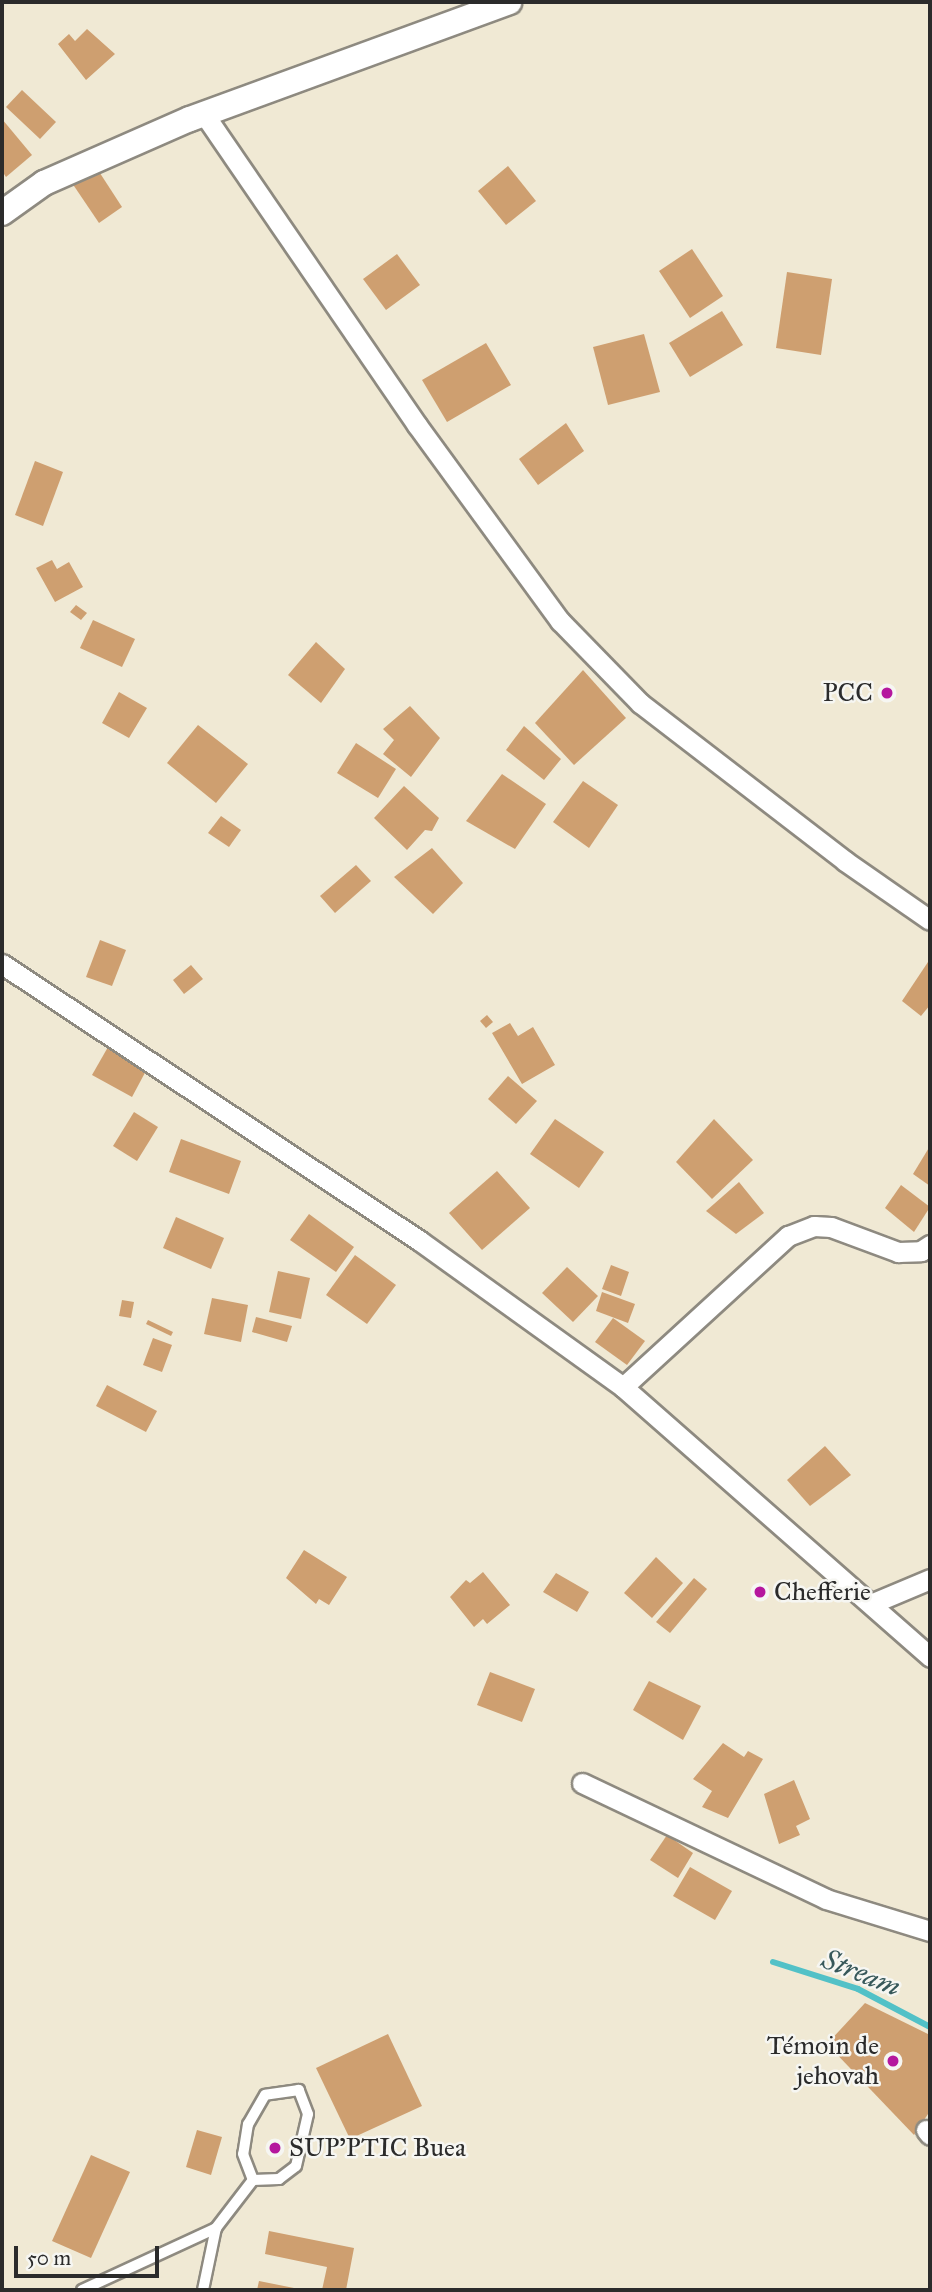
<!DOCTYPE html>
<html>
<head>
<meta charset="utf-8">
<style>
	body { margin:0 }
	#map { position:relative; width:932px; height:2292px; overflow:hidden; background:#f0e9d4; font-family:"IM FELL Great Primer",serif }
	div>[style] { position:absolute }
	.stream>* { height:6px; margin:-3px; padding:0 3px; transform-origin:3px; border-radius:3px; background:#52c1c7 }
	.building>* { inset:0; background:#ce9f70 }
	.roads { filter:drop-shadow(2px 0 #8e8a80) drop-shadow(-2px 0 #8e8a80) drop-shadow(0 2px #8e8a80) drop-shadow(0 -2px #8e8a80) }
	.service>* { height:10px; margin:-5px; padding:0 5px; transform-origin:5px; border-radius:5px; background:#fff }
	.minor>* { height:19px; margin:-9.5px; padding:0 9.5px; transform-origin:9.5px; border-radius:9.5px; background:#fff }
	.tertiary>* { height:24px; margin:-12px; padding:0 12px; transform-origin:12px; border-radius:12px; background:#fff }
	.dots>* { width:19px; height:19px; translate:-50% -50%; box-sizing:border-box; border:4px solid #f6f6f2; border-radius:50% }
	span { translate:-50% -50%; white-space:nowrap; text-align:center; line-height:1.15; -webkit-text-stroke:5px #f6f6f2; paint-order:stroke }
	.poi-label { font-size:26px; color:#2b2b2b }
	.right { translate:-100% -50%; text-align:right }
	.left { translate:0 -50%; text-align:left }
	.water-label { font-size:28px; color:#37585a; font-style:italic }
	.frame { position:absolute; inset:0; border:4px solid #2b2b2b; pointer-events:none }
	.scale { position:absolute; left:14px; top:2246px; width:145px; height:32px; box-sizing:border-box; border:4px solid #2b2b2b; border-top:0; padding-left:9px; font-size:21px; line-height:24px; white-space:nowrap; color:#2b2b2b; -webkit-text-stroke:5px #f6f6f2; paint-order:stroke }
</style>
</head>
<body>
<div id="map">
	<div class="stream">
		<i style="left:773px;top:1962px;width:89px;rotate:17.6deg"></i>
		<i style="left:858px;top:1989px;width:81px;rotate:27.8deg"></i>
	</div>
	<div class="building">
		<i style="clip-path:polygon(87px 29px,115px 54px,86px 80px,58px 44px,69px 34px,75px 41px)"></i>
		<i style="clip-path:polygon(22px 90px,56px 122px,40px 139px,6px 107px)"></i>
		<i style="clip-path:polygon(2px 119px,32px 155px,6px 177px,2px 171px)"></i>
		<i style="clip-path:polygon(508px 166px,536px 201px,506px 225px,478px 191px)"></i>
		<i style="clip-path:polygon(96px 167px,122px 207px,99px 223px,72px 183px)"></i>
		<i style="clip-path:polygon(692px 249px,723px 296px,690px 318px,659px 271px)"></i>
		<i style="clip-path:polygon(397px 254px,420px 285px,386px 310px,363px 279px)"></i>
		<i style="clip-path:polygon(787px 272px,832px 279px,821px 355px,776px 348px)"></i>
		<i style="clip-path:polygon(722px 311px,743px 345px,690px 377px,669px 343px)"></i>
		<i style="clip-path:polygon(644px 334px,660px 392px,608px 405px,593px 347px)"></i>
		<i style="clip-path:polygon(486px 343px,511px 385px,447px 422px,422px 380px)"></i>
		<i style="clip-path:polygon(566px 423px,584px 451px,538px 485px,519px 459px)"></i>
		<i style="clip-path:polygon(35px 461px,63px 472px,43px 526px,15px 515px)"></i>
		<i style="clip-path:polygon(52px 560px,57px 569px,69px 562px,83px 587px,55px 602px,36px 568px)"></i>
		<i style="clip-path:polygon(76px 605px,87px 613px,81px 620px,70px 612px)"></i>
		<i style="clip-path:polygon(93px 620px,135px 639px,122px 667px,80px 648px)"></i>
		<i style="clip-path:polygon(316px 642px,345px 669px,321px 703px,288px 675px)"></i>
		<i style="clip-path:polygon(583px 670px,626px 718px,574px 765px,535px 723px)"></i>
		<i style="clip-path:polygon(119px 692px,147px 708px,129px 738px,102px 723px)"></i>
		<i style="clip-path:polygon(410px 706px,440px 738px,411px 777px,383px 754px,394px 740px,383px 729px)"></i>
		<i style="clip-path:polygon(198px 725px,248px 764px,216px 803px,167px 763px)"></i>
		<i style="clip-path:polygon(524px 726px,561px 759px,544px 780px,506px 750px)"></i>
		<i style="clip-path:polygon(356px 743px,396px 769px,378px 798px,337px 773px)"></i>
		<i style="clip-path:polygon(502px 774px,546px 804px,515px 849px,466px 821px)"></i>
		<i style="clip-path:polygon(583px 781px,618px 805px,589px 848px,553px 822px)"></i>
		<i style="clip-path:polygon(404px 786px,439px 818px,432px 831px,425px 830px,407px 850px,374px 818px)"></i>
		<i style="clip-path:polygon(221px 816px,241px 830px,229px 847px,208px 833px)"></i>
		<i style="clip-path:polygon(432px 848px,463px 883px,433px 914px,394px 877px)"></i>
		<i style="clip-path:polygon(356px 865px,371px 881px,335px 913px,320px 896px)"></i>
		<i style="clip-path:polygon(100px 940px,126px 950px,112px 986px,86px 977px)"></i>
		<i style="clip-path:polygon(930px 959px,930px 1005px,921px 1016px,902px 1001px)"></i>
		<i style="clip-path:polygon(191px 965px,203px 979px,184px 994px,173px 980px)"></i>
		<i style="clip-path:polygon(487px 1015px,493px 1022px,486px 1028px,480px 1021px)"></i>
		<i style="clip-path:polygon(510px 1023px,518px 1036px,533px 1027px,555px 1065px,522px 1084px,492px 1033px)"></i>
		<i style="clip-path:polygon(108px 1047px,147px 1069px,132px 1097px,92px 1075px)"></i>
		<i style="clip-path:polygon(508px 1076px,537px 1101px,516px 1124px,488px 1099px)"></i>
		<i style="clip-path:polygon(134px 1112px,158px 1127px,137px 1161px,113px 1146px)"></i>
		<i style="clip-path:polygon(555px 1119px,604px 1152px,579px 1188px,530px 1154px)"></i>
		<i style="clip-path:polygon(714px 1119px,753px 1160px,712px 1199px,676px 1162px)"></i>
		<i style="clip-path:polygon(181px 1139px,241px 1161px,229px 1194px,169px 1172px)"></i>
		<i style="clip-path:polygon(930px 1146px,930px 1186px,913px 1174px)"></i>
		<i style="clip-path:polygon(497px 1171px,530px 1208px,482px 1250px,449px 1213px)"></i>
		<i style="clip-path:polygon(739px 1182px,764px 1213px,736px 1234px,706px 1211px)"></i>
		<i style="clip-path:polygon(901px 1185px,930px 1207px,914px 1232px,885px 1208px)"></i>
		<i style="clip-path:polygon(309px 1214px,354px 1247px,336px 1272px,290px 1240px)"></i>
		<i style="clip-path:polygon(176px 1217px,224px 1238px,211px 1269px,163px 1248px)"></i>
		<i style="clip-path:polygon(355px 1255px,396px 1285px,367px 1324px,326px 1295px)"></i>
		<i style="clip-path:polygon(611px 1265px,629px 1272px,621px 1296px,602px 1289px)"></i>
		<i style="clip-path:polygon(567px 1267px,598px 1296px,573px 1322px,542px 1293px)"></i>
		<i style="clip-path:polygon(278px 1271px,310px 1278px,301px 1319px,269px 1312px)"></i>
		<i style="clip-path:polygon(602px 1292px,635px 1304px,628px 1323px,596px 1311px)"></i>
		<i style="clip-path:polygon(212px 1298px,248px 1305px,241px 1342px,204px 1334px)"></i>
		<i style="clip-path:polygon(122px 1300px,134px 1302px,131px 1318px,119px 1316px)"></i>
		<i style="clip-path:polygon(256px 1317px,292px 1326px,287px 1342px,252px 1332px)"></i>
		<i style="clip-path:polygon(613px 1318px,645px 1341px,627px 1365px,595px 1342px)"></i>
		<i style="clip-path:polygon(148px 1320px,173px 1332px,171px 1336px,146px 1324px)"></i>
		<i style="clip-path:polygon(153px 1338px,172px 1345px,162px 1372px,143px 1365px)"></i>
		<i style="clip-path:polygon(107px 1385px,157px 1411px,146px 1432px,96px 1406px)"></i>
		<i style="clip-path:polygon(825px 1446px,851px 1475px,810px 1506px,787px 1480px)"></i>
		<i style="clip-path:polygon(304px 1550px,347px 1577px,329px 1605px,319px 1599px,316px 1604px,286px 1578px)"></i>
		<i style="clip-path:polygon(656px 1557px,683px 1583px,652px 1618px,624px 1593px)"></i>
		<i style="clip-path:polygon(483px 1572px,510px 1605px,487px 1624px,483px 1619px,474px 1627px,450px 1597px,466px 1580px,470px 1583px)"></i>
		<i style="clip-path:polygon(556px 1573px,589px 1592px,577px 1612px,543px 1592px)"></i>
		<i style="clip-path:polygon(694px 1578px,707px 1589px,670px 1633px,656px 1622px)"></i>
		<i style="clip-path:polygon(490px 1672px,535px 1689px,522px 1722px,477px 1705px)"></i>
		<i style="clip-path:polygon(649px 1681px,701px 1706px,683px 1740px,633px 1710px)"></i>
		<i style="clip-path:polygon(723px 1743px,744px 1757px,748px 1751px,763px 1759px,728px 1818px,702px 1807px,712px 1791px,693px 1779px)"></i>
		<i style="clip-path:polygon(794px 1780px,810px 1819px,796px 1826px,800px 1835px,779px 1844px,764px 1794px)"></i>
		<i style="clip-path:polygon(667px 1835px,693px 1853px,678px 1878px,650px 1860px)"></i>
		<i style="clip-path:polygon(690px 1867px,732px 1891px,715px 1920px,673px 1896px)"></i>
		<i style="clip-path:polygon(865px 2003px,930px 2035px,930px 2111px,914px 2135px,827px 2044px)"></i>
		<i style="clip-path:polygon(388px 2034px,422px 2106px,350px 2139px,316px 2068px)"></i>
		<i style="clip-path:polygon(197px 2130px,222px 2137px,211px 2175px,186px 2167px)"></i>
		<i style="clip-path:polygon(91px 2155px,130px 2172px,91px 2258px,52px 2241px)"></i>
		<i style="clip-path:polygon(269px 2231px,354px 2248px,346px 2290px,322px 2290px,327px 2267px,265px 2254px)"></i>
		<i style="clip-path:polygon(259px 2281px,299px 2289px,298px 2290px,257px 2290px)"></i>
	</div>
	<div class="roads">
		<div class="service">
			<i style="left:82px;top:2290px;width:148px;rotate:-24.8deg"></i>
			<i style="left:203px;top:2290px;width:63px;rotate:-78.2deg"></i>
			<i style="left:216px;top:2228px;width:61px;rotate:-52.4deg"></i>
			<i style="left:253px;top:2180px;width:26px;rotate:-2deg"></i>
			<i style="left:279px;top:2179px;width:21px;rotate:-37deg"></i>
			<i style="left:296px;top:2166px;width:53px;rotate:-77deg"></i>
			<i style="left:308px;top:2114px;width:26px;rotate:-111deg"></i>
			<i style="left:299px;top:2090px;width:34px;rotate:172deg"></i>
			<i style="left:265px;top:2095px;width:34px;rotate:120deg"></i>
			<i style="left:248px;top:2124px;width:30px;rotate:99deg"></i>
			<i style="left:243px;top:2154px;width:28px;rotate:69deg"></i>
		</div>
		<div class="minor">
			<i style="left:204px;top:114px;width:377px;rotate:55.6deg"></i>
			<i style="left:417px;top:425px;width:243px;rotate:53.9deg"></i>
			<i style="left:560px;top:621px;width:115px;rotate:45.7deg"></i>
			<i style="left:640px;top:703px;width:259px;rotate:37.6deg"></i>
			<i style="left:845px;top:861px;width:103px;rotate:34.8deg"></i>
			<i style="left:2px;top:964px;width:501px;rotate:33.53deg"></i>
			<i style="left:420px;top:1241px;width:250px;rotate:35.7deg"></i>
			<i style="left:623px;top:1387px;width:409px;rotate:41.3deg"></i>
			<i style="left:623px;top:1387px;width:224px;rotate:-42.5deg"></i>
			<i style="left:788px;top:1236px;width:28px;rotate:-21deg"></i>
			<i style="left:814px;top:1226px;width:17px;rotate:3deg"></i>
			<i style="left:831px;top:1227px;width:72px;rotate:20.5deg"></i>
			<i style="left:898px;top:1252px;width:23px;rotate:-2deg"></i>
			<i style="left:921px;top:1251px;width:11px;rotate:-34deg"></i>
			<i style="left:873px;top:1603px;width:62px;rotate:-22.8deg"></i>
			<i style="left:582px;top:1783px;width:270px;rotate:25.4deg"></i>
			<i style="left:826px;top:1899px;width:109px;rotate:17.1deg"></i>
			<i style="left:926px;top:2130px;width:6px;rotate:51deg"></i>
		</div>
		<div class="tertiary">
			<i style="left:2px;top:213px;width:52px;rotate:-35.5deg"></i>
			<i style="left:44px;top:183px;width:159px;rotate:-23.7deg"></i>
			<i style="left:190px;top:119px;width:340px;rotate:-20.1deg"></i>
		</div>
	</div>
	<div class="dots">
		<i style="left:887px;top:693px;background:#b5179e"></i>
		<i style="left:760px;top:1592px;background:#b5179e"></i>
		<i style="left:893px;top:2061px;background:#b5179e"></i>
		<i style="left:275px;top:2148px;background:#b5179e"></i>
	</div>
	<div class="poi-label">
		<span class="right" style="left:873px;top:693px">PCC</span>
		<span class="left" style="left:774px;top:1592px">Chefferie</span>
		<span class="right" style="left:879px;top:2061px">Témoin de<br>jehovah</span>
		<span class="left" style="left:289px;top:2148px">SUP'PTIC Buea</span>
	</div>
	<div class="water-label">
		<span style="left:861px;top:1973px;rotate:22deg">Stream</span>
	</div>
	<div class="frame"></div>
	<div class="scale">50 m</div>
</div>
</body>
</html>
